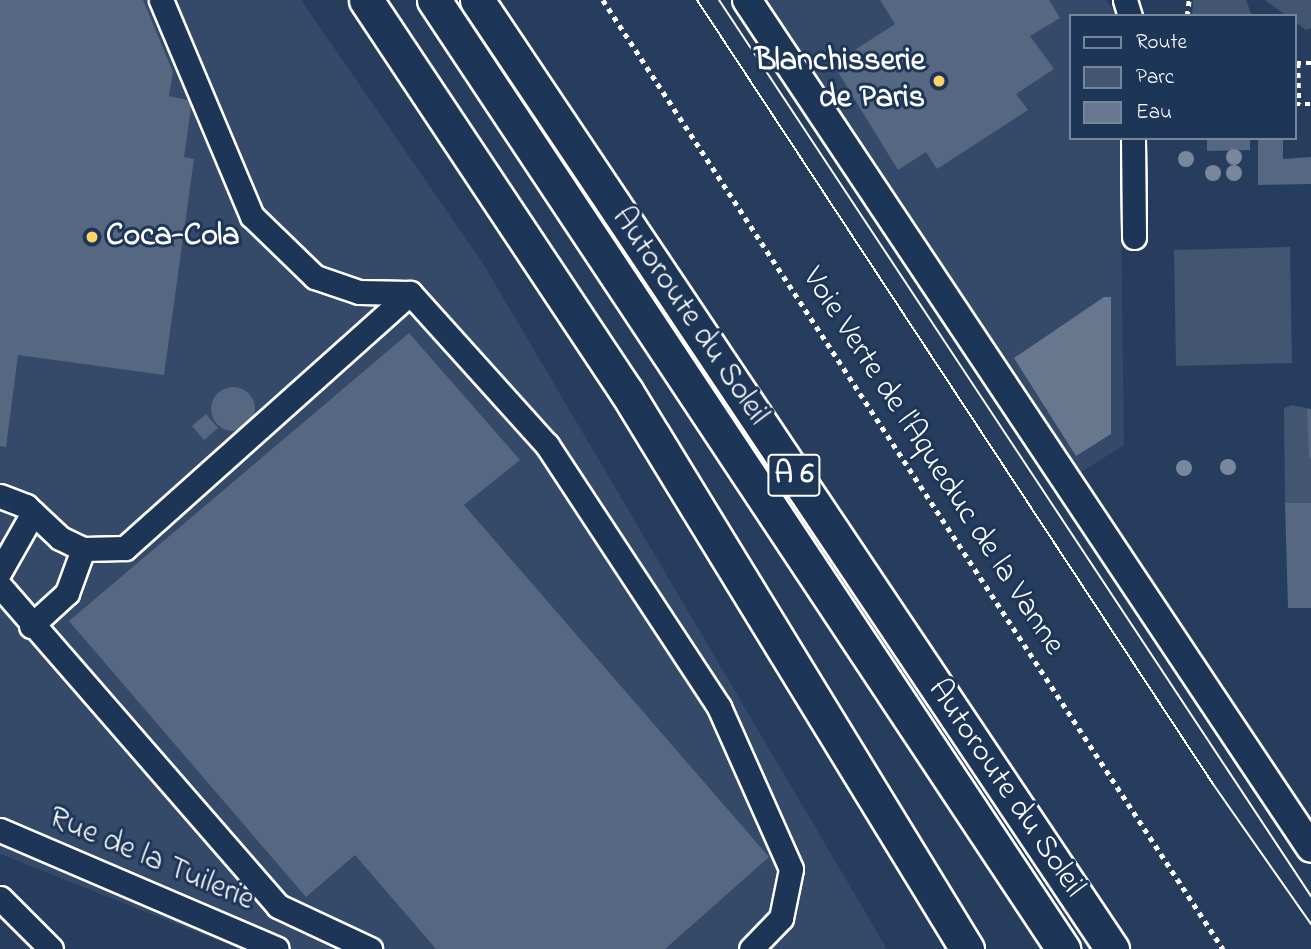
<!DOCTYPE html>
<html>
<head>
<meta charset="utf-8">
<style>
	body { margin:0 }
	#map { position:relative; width:1311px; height:949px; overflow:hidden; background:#263d5e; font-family:"Indie Flower",sans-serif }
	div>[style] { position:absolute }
	.built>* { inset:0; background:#344a68 }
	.green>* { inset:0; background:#425672 }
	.water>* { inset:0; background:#67788e }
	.building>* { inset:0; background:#556781 }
	.round { border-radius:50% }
	.path>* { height:4.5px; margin-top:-2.25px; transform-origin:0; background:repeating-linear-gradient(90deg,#fff 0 5px,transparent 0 10px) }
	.roads { filter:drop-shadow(2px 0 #fff) drop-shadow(-2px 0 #fff) drop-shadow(0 2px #fff) drop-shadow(0 -2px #fff) }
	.minor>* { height:23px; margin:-11.5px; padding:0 11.5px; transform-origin:11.5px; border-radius:11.5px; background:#1d3557 }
	.major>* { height:28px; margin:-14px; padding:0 14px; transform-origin:14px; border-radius:14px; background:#1d3557 }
	.highway>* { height:33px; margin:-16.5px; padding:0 16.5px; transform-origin:16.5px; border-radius:16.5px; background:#1d3557 }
	.tram>* { height:2px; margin:-1px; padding:0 1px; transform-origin:1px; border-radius:1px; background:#fff }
	.trees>* { width:16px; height:16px; margin:-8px; border-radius:50%; background:#79879c }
	.dots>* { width:19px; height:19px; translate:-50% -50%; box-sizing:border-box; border:4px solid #1d3557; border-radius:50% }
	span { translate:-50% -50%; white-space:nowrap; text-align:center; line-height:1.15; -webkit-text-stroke:6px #1d3557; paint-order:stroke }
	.shield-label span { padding:2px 5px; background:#1d3557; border:2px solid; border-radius:5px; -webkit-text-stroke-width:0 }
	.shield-label { font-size:30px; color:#fff; font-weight:700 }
	.poi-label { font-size:32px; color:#fff; font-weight:700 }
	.right { translate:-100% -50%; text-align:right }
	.left { translate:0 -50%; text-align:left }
	.street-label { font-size:32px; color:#fff }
	.legend { position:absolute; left:1069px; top:14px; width:228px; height:126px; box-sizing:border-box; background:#1d3557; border:2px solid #77869a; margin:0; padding:9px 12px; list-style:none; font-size:21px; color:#fff }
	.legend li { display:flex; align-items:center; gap:14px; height:35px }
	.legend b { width:35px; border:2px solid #77869a }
</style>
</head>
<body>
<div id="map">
	<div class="built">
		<i style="clip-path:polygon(0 0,301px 0,484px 265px,887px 949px,239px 949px,0 854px)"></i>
		<i style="clip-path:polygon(764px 0,1106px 0,1117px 16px,1071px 16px,1071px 138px,1120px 138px,1124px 445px,1075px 476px)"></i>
	</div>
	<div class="green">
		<i style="clip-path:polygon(1193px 0,1246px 0,1252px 16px,1192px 16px)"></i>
		<i style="clip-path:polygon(1265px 0,1311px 0,1311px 28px,1306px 30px,1295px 22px,1295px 16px,1287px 16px)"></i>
		<i style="clip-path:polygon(1290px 247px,1292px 363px,1176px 366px,1174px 250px)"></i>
		<i style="clip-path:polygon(1292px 405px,1311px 409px,1311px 509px,1285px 503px,1284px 408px)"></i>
	</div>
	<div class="water">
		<i style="clip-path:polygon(1104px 297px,1111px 297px,1111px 434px,1076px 456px,1014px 358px)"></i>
	</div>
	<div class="building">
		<i style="clip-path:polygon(0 0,143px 0,173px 72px,169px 96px,192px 101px,184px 157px,194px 159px,164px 375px,18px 355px,6px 447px,0 446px)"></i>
		<i style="clip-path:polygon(880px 0,1049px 0,1060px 18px,1030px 36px,1054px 69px,1016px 94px,1028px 110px,937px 169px,926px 152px,898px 170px,833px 64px,895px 24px)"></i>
		<i style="clip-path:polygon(1207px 138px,1250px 138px,1250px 150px,1207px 151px)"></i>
		<i style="clip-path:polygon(1258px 138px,1283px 138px,1283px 159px,1311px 157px,1311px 184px,1258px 185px)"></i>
		<i style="clip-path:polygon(409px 333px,520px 460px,464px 505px,769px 857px,665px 949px,436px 949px,355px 855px,306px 897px,69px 621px)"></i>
		<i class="round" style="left:211px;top:387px;width:44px;height:44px"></i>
		<i style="clip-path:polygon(1307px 409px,1311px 409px,1311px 459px,1309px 459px)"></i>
		<i style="clip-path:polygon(206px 414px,218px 428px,204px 440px,192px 426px)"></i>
		<i style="clip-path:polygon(1285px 503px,1311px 503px,1311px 608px,1288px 608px)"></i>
	</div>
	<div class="path">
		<i style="left:603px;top:0;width:1134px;rotate:56.84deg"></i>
		<i style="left:1187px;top:16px;width:16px;rotate:-83deg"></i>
		<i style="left:1296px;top:63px;width:15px"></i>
		<i style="left:1298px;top:63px;width:41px;rotate:88.6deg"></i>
		<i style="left:1295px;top:104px;width:16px"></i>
	</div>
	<div class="roads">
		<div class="minor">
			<i style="left:161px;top:0;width:234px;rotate:67.2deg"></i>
			<i style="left:252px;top:216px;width:88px;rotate:44.1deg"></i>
			<i style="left:315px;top:277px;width:46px;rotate:18.8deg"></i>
			<i style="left:359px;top:292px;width:51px;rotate:1.1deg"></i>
			<i style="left:410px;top:293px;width:205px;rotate:48deg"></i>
			<i style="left:547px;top:445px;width:313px;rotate:56.7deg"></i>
			<i style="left:719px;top:707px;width:177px;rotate:66deg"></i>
			<i style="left:791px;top:869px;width:50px;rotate:101.5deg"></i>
			<i style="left:781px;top:918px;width:43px;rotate:134.1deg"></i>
			<i style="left:1125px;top:0;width:17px;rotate:73deg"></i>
			<i style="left:1133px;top:138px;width:99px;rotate:89.4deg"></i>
			<i style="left:0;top:496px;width:28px;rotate:21deg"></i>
			<i style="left:26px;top:506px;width:47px;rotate:43.3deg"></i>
			<i style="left:60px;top:538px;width:25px;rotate:26deg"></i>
			<i style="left:83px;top:549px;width:42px;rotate:-1.4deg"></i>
			<i style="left:125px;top:548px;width:382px;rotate:-41.8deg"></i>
			<i style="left:0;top:571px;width:67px;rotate:-60.4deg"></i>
			<i style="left:0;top:586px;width:424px;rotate:49deg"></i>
			<i style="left:278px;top:906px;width:102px;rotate:25.1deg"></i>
			<i style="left:31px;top:626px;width:49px;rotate:-42.5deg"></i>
			<i style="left:67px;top:593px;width:47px;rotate:-70deg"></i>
			<i style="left:0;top:830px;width:301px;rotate:23.2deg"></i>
			<i style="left:0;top:898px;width:72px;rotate:45deg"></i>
		</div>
		<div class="major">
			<i style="left:747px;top:0;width:1018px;rotate:56.37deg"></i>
		</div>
		<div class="highway">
			<i style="left:366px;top:0;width:470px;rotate:56.4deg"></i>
			<i style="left:626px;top:391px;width:654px;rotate:58.57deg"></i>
			<i style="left:434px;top:0;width:1139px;rotate:56.46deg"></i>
			<i style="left:477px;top:0;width:1142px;rotate:56.21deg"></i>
		</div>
	</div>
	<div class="tram">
		<i style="left:697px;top:0;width:939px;rotate:56.65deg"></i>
		<i style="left:1213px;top:784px;width:171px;rotate:55deg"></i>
		<i style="left:719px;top:0;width:1074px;rotate:56.55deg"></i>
	</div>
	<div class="trees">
		<i style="left:1234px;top:157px"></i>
		<i style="left:1186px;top:159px"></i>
		<i style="left:1213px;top:173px"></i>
		<i style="left:1234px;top:173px"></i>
		<i style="left:1228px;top:467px"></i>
		<i style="left:1184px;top:468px"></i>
	</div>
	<div class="dots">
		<i style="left:939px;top:81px;background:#ffd166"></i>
		<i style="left:92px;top:237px;background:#ffd166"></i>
	</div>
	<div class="shield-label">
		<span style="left:794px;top:475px">A 6</span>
	</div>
	<div class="poi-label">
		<span class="right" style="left:925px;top:81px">Blanchisserie<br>de Paris</span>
		<span class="left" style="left:106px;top:237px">Coca-Cola</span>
	</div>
	<div class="street-label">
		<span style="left:689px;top:317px;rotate:56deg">Autoroute du Soleil</span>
		<span style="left:932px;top:462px;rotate:57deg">Voie Verte de l'Aqueduc de la Vanne</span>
		<span style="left:1005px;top:789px;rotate:56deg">Autoroute du Soleil</span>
		<span style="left:151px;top:860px;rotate:23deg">Rue de la Tuilerie</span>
	</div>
	<ul class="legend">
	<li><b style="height:9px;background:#1d3557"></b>Route</li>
	<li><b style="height:19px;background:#425672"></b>Parc</li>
	<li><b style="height:19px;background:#67788e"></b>Eau</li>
	</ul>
</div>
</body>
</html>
